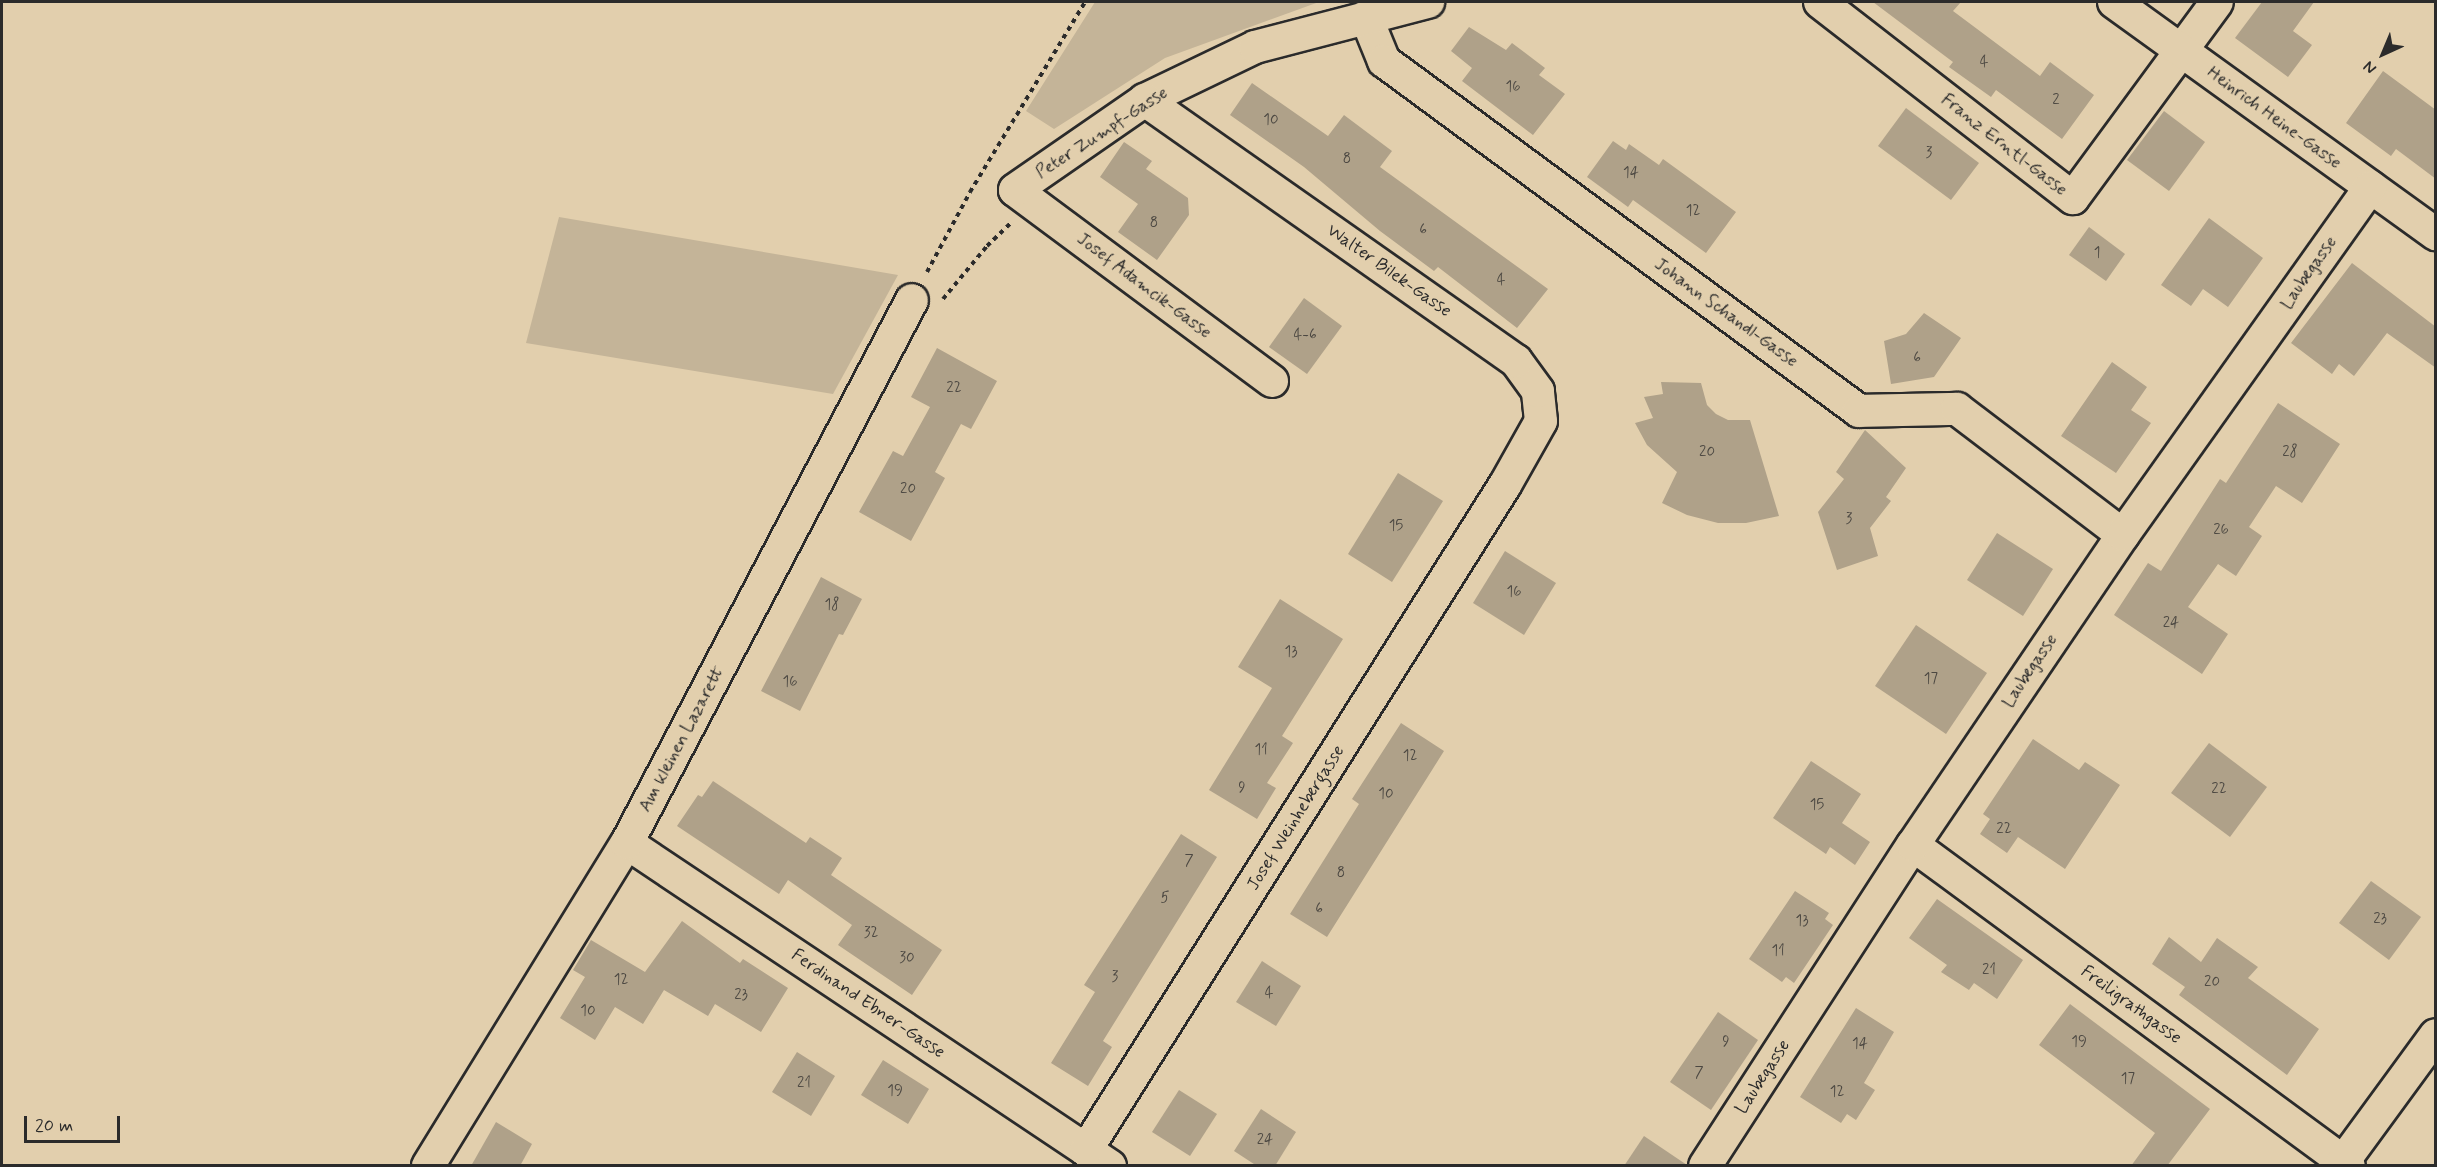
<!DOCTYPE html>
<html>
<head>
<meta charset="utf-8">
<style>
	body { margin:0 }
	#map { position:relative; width:2437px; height:1167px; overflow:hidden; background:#e2cfad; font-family:Mynerve,sans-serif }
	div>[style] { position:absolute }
	.green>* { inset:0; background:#c4b498 }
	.building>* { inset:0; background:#afa189 }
	.path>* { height:4px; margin-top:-2px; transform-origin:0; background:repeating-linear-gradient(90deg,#2b2b2b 0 4.5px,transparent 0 9px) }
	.roads { filter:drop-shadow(2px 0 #2b2b2b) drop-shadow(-2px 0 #2b2b2b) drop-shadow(0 2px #2b2b2b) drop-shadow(0 -2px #2b2b2b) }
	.minor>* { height:32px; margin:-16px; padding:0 16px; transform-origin:16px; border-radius:16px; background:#e2cfad }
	span { translate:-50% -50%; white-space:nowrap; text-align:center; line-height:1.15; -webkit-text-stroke:4.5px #e2cfad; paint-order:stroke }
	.number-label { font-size:15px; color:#4c4842 }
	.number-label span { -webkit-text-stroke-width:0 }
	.street-label { font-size:18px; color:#2b2b2b }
	.frame { position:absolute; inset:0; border:3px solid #2b2b2b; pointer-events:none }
	.north { position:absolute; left:2353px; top:24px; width:60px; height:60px; -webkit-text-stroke:4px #e2cfad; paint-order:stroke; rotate:224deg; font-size:16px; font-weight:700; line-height:24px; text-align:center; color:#2b2b2b }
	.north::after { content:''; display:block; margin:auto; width:21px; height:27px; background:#2b2b2b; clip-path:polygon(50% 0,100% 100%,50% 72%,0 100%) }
	.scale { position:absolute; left:24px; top:1116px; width:96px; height:27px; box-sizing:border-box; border:3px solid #2b2b2b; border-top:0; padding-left:8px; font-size:18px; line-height:21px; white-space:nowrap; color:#2b2b2b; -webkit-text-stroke:4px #e2cfad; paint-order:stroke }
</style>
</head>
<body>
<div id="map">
	<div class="green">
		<i style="clip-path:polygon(1095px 2px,1319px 2px,1165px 58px,1054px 129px,1026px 111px)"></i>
		<i style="clip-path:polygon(559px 217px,898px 275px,833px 394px,526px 343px)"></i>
	</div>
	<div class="building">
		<i style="clip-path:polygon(1873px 2px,1961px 2px,1953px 11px,2040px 76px,2050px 62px,2094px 95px,2062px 139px,1996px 90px,1991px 97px,1949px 67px,1953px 62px)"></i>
		<i style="clip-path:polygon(2262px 2px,2314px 2px,2293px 31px,2312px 45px,2288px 77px,2235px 38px)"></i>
		<i style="clip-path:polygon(1469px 27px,1506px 50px,1512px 43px,1545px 68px,1539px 75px,1565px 94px,1533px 135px,1462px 81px,1472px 68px,1451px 51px)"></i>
		<i style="clip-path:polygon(2383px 71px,2436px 110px,2436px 179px,2396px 149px,2391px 156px,2346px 123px)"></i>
		<i style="clip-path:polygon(1252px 83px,1328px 136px,1344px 115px,1392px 151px,1380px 167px,1548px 289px,1517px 328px,1438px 267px,1434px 271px,1380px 231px,1304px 167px,1230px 115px)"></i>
		<i style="clip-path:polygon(1906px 108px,1979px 163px,1951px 200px,1878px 146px)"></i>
		<i style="clip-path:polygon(2164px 111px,2205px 142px,2169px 191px,2127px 160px)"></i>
		<i style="clip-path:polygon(1613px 141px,1626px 150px,1629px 144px,1659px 165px,1663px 159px,1736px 212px,1706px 253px,1633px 200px,1628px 207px,1587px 177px)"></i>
		<i style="clip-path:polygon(1124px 142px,1152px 161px,1146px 169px,1188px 198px,1189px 215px,1157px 260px,1118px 232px,1138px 204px,1100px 177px)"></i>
		<i style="clip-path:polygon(2209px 218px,2263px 258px,2228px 307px,2203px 289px,2191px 306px,2161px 285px)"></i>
		<i style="clip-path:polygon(2089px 227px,2125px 254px,2106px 281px,2069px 255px)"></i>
		<i style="clip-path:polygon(2352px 263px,2436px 327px,2436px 368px,2387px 333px,2354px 376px,2339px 364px,2332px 374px,2291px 343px)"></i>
		<i style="clip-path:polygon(1304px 298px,1342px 326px,1307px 374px,1269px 347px)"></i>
		<i style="clip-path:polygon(1924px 313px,1961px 338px,1934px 377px,1891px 384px,1884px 341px,1906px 334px)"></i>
		<i style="clip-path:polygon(937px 348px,997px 381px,971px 429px,961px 424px,935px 472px,945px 478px,911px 541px,859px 512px,893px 451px,903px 456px,930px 407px,911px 397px)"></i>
		<i style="clip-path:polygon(2112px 362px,2147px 387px,2131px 410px,2151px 423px,2116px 473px,2061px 436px)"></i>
		<i style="clip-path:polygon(1661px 382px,1701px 383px,1707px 405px,1716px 414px,1728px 420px,1750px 420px,1779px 516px,1746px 523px,1718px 523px,1687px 515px,1662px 503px,1677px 472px,1647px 445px,1635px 423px,1653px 418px,1644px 397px,1663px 394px)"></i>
		<i style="clip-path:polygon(2278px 403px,2340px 444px,2302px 503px,2276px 486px,2249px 527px,2262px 536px,2236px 576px,2218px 564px,2188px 607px,2228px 634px,2202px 674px,2114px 615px,2148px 563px,2161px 571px,2220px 479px,2226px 483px)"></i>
		<i style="clip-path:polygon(1865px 430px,1906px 468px,1886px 497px,1891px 501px,1870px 528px,1878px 556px,1837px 570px,1818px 512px,1844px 479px,1836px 472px)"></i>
		<i style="clip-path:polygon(1398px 473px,1443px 501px,1392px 582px,1348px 554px)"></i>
		<i style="clip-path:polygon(1997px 533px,2053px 569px,2023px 616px,1967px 580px)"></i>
		<i style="clip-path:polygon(1505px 551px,1556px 583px,1524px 635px,1473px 603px)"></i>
		<i style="clip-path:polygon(821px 577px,862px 599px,843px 635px,839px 634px,800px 711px,761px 691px)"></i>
		<i style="clip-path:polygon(1280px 599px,1343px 639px,1282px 736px,1293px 743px,1267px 783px,1276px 788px,1257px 819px,1209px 790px,1272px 688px,1238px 667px)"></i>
		<i style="clip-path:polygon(1916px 625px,1987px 673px,1946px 734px,1875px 686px)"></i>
		<i style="clip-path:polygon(1401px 723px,1444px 751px,1327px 937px,1290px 914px,1359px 804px,1352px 799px)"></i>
		<i style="clip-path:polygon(2033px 739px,2079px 770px,2085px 762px,2120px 785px,2065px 869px,2018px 837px,2007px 853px,1980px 834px,1990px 819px,1983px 814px)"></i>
		<i style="clip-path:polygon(2209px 743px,2267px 787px,2230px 837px,2171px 793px)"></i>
		<i style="clip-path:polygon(1811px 761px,1861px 794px,1842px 823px,1870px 842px,1855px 865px,1830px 847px,1826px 854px,1773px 818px)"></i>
		<i style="clip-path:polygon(713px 781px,806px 843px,810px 837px,842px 858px,831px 875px,942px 950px,912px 995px,838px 945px,852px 925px,788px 880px,779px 894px,677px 826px,698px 795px,702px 797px)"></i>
		<i style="clip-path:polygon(1181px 834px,1217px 857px,1103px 1041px,1112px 1047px,1088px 1086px,1051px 1063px,1095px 992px,1084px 985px)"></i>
		<i style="clip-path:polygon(2371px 881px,2421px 917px,2389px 960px,2339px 923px)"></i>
		<i style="clip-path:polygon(1795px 891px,1829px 913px,1825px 919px,1833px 925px,1794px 983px,1786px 977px,1782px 982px,1749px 959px)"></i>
		<i style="clip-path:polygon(1937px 899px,2023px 960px,1997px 999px,1974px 983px,1969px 990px,1941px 972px,1947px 965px,1909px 938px)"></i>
		<i style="clip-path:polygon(682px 921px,740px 963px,743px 959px,788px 988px,761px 1032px,715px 1004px,708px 1016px,664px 990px,643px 1024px,615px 1007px,595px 1040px,560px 1018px,585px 977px,573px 970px,591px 940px,645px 972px)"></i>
		<i style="clip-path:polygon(2169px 937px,2201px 962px,2217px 938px,2258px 967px,2248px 978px,2319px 1029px,2287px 1075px,2179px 995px,2185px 987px,2152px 964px)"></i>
		<i style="clip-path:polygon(1262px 961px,1301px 986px,1276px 1026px,1236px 1002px)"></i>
		<i style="clip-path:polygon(2070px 1004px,2210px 1109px,2167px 1166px,2131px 1166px,2155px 1133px,2039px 1045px)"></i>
		<i style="clip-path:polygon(1856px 1008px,1894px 1032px,1864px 1083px,1875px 1090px,1856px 1120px,1847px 1114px,1841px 1123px,1800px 1097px)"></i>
		<i style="clip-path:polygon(1718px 1012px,1758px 1040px,1711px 1110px,1670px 1082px)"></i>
		<i style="clip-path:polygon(797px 1052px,835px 1076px,811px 1116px,772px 1092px)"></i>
		<i style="clip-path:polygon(883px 1060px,929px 1089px,908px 1124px,861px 1095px)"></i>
		<i style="clip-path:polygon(1179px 1090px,1217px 1114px,1190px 1156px,1152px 1132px)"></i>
		<i style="clip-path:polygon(1261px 1109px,1296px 1132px,1275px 1166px,1257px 1166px,1234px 1151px)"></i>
		<i style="clip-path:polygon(496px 1122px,532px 1144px,520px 1166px,471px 1166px)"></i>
		<i style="clip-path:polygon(1644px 1136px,1687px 1165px,1687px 1166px,1624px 1166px)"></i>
	</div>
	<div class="path">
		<i style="left:927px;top:272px;width:91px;rotate:-61.7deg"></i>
		<i style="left:970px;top:192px;width:222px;rotate:-58.8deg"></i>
		<i style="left:943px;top:299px;width:69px;rotate:-50.3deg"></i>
		<i style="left:987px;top:246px;width:32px;rotate:-44deg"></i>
	</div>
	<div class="roads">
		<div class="minor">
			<i style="left:1820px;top:2px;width:320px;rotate:37.8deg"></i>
			<i style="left:2073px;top:198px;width:243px;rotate:-53.7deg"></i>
			<i style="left:2114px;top:2px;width:397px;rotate:35.8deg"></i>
			<i style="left:1366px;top:17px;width:48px;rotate:67.8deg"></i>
			<i style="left:1384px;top:61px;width:590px;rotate:36.38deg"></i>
			<i style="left:1859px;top:411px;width:98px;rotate:-1.2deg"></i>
			<i style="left:1957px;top:409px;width:208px;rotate:37.2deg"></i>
			<i style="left:1272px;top:381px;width:320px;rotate:-143.4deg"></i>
			<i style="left:1015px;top:190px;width:158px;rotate:-34.7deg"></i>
			<i style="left:1145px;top:100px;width:122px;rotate:-25.7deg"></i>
			<i style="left:1255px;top:47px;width:179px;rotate:-14.6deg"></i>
			<i style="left:627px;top:843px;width:581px;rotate:33.77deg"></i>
			<i style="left:1913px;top:845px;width:541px;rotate:36.36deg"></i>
			<i style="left:1086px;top:1150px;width:786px;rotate:-57.79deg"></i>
			<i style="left:1505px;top:485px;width:73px;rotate:-60.6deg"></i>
			<i style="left:1541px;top:421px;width:30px;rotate:-96deg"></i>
			<i style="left:1538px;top:391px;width:37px;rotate:-126deg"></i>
			<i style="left:1516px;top:361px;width:454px;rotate:-144.9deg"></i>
			<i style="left:428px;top:1166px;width:379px;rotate:-58.4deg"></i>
			<i style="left:627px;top:843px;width:613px;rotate:-62.31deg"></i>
			<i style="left:1705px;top:1166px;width:382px;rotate:-57.1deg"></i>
			<i style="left:1913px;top:845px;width:374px;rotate:-55.9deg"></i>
			<i style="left:2123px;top:535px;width:427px;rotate:-54.6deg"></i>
			<i style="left:2340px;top:1166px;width:162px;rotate:-53.8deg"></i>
		</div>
	</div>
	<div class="number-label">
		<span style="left:1984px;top:63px">4</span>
		<span style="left:1513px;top:88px">16</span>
		<span style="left:2056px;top:101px">2</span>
		<span style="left:1271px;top:121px">10</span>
		<span style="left:1929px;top:154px">3</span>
		<span style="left:1347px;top:160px">8</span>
		<span style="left:1631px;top:174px">14</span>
		<span style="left:1693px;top:212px">12</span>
		<span style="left:1154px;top:224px">8</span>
		<span style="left:1423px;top:231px">6</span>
		<span style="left:2097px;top:254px">1</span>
		<span style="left:1501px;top:281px">4</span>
		<span style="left:1305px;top:336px">4-6</span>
		<span style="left:1917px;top:359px">6</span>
		<span style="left:954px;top:389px">22</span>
		<span style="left:1707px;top:453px">20</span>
		<span style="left:2290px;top:453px">28</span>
		<span style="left:908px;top:490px">20</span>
		<span style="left:1849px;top:520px">3</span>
		<span style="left:1396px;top:527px">15</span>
		<span style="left:2221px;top:531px">26</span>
		<span style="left:1514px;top:593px">16</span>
		<span style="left:832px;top:606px">18</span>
		<span style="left:2171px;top:624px">24</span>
		<span style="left:1291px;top:653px">13</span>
		<span style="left:1931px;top:680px">17</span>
		<span style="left:790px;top:683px">16</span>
		<span style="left:1261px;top:751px">11</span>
		<span style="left:1410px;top:757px">12</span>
		<span style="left:1242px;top:789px">9</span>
		<span style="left:2219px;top:790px">22</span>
		<span style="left:1386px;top:795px">10</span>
		<span style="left:1817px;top:806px">15</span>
		<span style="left:2004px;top:830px">22</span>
		<span style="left:1189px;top:862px">7</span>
		<span style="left:1341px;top:874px">8</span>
		<span style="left:1165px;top:899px">5</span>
		<span style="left:1319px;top:910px">6</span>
		<span style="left:2380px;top:920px">23</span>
		<span style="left:1802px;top:922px">13</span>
		<span style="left:871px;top:934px">32</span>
		<span style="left:1778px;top:952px">11</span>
		<span style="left:907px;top:959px">30</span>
		<span style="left:1989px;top:971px">21</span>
		<span style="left:1115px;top:978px">3</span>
		<span style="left:621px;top:981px">12</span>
		<span style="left:2212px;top:983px">20</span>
		<span style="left:1269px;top:994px">4</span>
		<span style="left:741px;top:996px">23</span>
		<span style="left:588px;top:1012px">10</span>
		<span style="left:1726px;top:1043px">9</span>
		<span style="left:2079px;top:1043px">19</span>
		<span style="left:1860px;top:1045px">14</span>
		<span style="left:1699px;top:1074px">7</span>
		<span style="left:2128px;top:1080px">17</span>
		<span style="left:804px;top:1084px">21</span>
		<span style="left:895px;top:1092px">19</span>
		<span style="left:1837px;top:1093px">12</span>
		<span style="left:1265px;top:1141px">24</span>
	</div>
	<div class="street-label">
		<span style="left:2274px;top:118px;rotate:36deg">Heinrich Heine-Gasse</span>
		<span style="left:1102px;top:133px;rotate:-33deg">Peter Zumpf-Gasse</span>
		<span style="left:2004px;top:145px;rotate:38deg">Franz Erntl-Gasse</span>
		<span style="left:1389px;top:271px;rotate:35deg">Walter Bilek-Gasse</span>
		<span style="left:2309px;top:273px;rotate:-55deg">Laubegasse</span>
		<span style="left:1144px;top:286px;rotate:37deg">Josef Adamcik-Gasse</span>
		<span style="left:1726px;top:313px;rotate:36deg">Johann Schandl-Gasse</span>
		<span style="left:2030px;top:671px;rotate:-56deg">Laubegasse</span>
		<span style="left:682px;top:739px;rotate:-62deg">Am kleinen Lazarett</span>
		<span style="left:1296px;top:818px;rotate:-58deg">Josef Weinhebergasse</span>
		<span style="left:868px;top:1004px;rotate:34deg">Ferdinand Ebner-Gasse</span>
		<span style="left:2131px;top:1005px;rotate:36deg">Freiligrathgasse</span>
		<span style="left:1763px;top:1077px;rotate:-57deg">Laubegasse</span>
	</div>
	<div class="frame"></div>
	<div class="north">N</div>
	<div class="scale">20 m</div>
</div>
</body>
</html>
